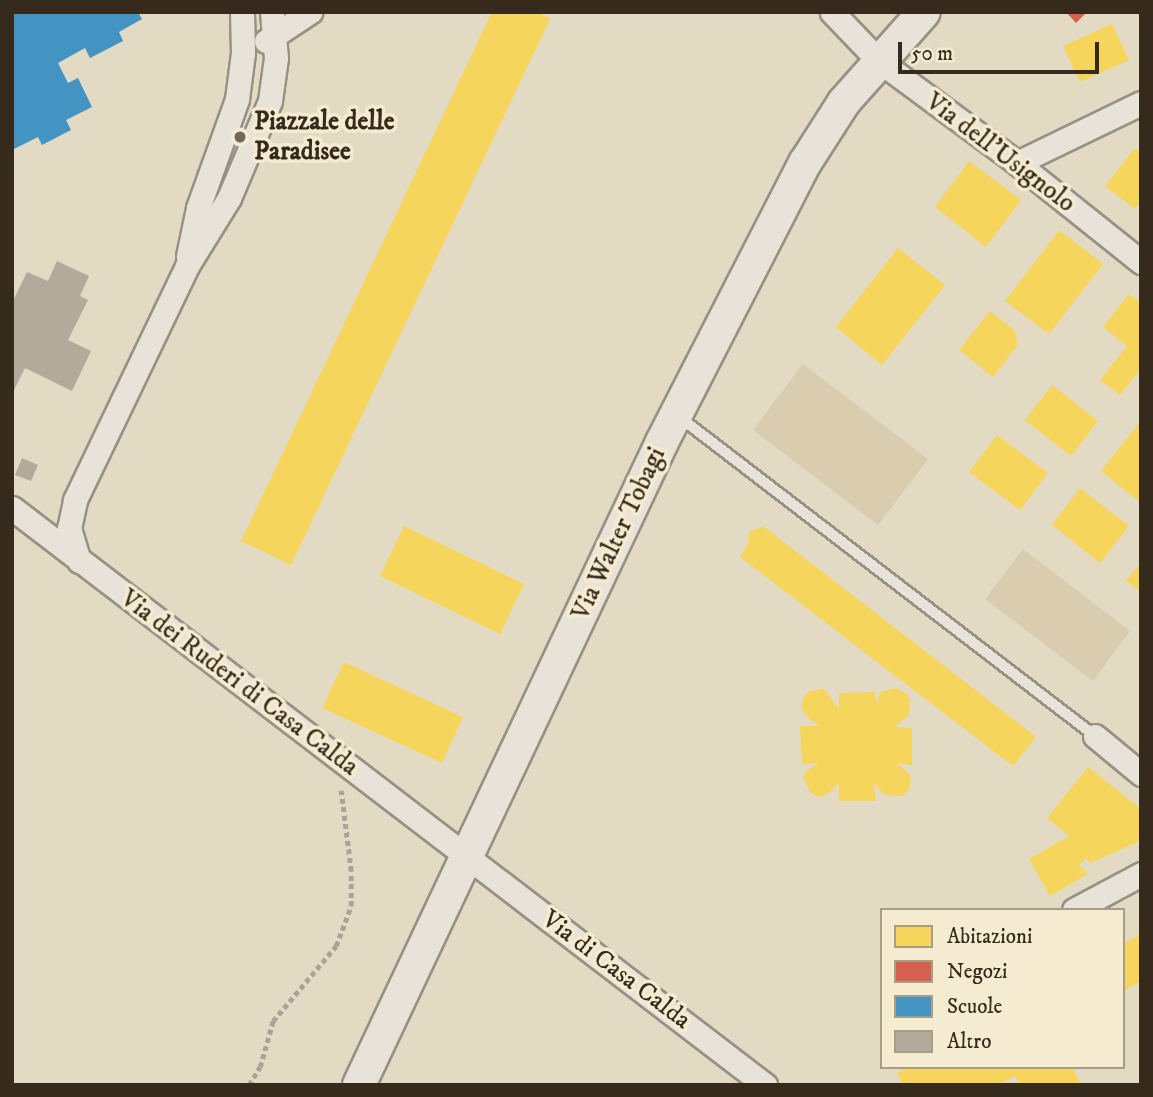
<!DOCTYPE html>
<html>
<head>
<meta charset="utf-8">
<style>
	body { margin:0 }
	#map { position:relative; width:1153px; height:1097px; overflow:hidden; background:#e3dac4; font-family:"IM FELL DW Pica",serif }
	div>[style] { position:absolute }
	.green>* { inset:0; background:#d9ccaf }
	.homes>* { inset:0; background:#f6d55c }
	.shops>* { inset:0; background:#d6604d }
	.schools>* { inset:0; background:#4393c3 }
	.building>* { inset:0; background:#b2ab9b }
	.path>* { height:4.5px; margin-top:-2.25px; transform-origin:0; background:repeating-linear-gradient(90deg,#a8a49a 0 5px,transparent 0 8.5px) }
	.roads { filter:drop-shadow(2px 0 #979183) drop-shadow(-2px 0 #979183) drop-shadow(0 2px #979183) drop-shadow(0 -2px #979183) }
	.lane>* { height:10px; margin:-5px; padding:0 5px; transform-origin:5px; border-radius:5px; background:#e8e3d8 }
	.street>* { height:23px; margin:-11.5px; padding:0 11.5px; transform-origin:11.5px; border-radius:11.5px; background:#e8e3d8 }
	.secondary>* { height:32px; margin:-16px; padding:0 16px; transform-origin:16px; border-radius:16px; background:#e8e3d8 }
	.dots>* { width:19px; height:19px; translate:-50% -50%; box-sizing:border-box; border:4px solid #f5ebd0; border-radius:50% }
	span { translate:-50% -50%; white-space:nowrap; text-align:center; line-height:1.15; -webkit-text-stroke:7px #f5ebd0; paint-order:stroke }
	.poi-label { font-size:26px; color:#352a1c; font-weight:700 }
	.left { translate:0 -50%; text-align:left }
	.street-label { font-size:26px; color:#352a1c }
	.frame { position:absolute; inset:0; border:14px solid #352a1c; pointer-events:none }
	.legend { position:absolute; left:880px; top:908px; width:245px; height:161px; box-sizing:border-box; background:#f5ebd0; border:2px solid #a89e88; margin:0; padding:9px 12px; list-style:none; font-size:21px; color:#352a1c }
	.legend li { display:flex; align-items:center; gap:14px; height:35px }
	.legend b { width:35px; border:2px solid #a89e88 }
	.scale { position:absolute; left:898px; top:42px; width:201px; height:32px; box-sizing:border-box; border:4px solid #352a1c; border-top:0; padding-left:9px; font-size:21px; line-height:24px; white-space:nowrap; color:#352a1c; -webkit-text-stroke:5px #f5ebd0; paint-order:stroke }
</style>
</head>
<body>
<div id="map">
	<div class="green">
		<i style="clip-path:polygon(803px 364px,928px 459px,878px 525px,753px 430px)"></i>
		<i style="clip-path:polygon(1023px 549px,1130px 631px,1093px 681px,985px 599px)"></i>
	</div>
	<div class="homes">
		<i style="clip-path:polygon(492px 12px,537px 12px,550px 19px,291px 565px,241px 541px)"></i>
		<i style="clip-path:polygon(1112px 24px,1129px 60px,1080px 82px,1063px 46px)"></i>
		<i style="clip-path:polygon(1135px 148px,1141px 153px,1141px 202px,1135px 209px,1105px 186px)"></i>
		<i style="clip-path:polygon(969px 161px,1021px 200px,986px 247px,935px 207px)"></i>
		<i style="clip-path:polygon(1059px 230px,1103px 264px,1049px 334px,1005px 301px)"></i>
		<i style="clip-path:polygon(898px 248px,945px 285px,882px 365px,836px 327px)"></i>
		<i style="clip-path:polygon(1129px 294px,1141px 303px,1141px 369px,1120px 395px,1100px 380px,1127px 346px,1103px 327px)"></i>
		<i style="clip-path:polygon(990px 311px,1015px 331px,1018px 345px,993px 377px,959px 350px)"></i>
		<i style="clip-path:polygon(1052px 385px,1098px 421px,1071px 456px,1025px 420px)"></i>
		<i style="clip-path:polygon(1141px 421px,1141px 503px,1101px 471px)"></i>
		<i style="clip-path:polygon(997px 435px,1048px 473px,1020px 510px,969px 472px)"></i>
		<i style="clip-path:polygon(1080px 488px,1129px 526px,1100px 563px,1052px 525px)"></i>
		<i style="clip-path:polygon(404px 526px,524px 584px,500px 634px,380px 576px)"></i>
		<i style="clip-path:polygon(763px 526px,1036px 737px,1013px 766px,740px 557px,748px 544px,749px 532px)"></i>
		<i style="clip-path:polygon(1141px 562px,1141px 592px,1126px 581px)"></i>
		<i style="clip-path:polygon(344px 662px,463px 717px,442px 763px,322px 708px)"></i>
		<i style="clip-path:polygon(896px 688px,906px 693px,910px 700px,909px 715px,894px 727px,912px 728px,912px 765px,897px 763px,911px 776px,909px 790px,903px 796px,885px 795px,873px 783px,876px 801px,839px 801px,839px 783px,826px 795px,818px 797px,810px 792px,803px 777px,806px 771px,819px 763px,802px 764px,800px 726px,819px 726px,805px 715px,801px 705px,804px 697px,809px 691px,824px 689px,839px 709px,839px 693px,875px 692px,877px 705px,880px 692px)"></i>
		<i style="clip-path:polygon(1088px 767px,1141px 809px,1141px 837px,1136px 843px,1090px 863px,1086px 858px,1079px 865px,1088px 874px,1050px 896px,1029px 859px,1069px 836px,1047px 818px)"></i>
		<i style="clip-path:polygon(1141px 934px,1141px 981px,1123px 991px,1123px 944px)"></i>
		<i style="clip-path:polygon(908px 1067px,1072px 1067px,1081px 1085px,1020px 1085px,1015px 1076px,998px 1085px,903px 1085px,897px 1073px)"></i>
	</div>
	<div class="shops">
		<i style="clip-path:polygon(1066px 12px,1087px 12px,1076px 23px)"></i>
	</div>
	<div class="schools">
		<i style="clip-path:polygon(12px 12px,138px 12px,142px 19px,119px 32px,123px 41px,90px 58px,85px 48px,58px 63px,68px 83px,78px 78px,92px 107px,66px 120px,71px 130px,42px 145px,38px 137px,12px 150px)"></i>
	</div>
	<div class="building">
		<i style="clip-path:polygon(57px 261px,89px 276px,80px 296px,88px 300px,68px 340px,91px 351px,72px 391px,25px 368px,12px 394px,12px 303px,27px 272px,48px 281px)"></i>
		<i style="clip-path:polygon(22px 458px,38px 465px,31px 481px,15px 475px)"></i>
	</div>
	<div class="path">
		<i style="left:249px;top:1085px;width:21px;rotate:-59deg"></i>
		<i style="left:260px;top:1067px;width:48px;rotate:-74.2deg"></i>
		<i style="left:273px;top:1021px;width:98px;rotate:-50deg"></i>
		<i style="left:336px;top:946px;width:43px;rotate:-69.4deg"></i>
		<i style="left:351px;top:906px;width:35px;rotate:-90deg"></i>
		<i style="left:351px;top:871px;width:81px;rotate:-97.1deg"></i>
	</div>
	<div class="roads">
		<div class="lane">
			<i style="left:678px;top:416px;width:526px;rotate:37.5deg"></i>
		</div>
		<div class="street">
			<i style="left:832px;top:12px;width:66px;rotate:46.2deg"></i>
			<i style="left:878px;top:60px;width:173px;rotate:36.5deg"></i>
			<i style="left:1017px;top:163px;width:159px;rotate:38.6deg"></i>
			<i style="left:266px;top:41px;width:53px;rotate:-33.4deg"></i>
			<i style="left:1017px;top:163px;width:138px;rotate:-25.8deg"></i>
			<i style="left:188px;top:256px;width:49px;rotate:-78.2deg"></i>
			<i style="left:198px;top:208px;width:116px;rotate:-70.3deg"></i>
			<i style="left:237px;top:99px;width:46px;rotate:-82.6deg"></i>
			<i style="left:243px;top:53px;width:41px;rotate:-91.4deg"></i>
			<i style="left:12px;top:508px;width:949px;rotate:37.46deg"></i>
			<i style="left:79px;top:561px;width:34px;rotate:-107deg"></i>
			<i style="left:69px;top:529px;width:30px;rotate:-78deg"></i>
			<i style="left:75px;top:500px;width:259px;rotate:-64.4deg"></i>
			<i style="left:187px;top:266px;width:80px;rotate:-58.3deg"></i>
			<i style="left:229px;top:198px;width:105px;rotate:-67.1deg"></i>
			<i style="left:270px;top:101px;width:43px;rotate:-82.1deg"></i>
			<i style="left:276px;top:58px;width:46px;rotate:-95deg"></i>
			<i style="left:1095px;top:736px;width:60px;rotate:39.6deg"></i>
			<i style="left:1074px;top:910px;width:76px;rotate:-28.2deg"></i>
		</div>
		<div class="secondary">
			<i style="left:359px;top:1085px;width:711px;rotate:-64.77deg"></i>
			<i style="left:662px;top:442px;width:314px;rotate:-62.9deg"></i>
			<i style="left:805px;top:163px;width:72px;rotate:-57.4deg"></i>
			<i style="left:844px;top:102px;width:120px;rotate:-48.4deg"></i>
		</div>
	</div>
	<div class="dots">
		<i style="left:240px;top:137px;background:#726857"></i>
	</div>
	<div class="poi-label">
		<span class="left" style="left:254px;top:137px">Piazzale delle<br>Paradisee</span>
	</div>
	<div class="street-label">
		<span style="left:1000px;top:153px;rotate:37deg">Via dell'Usignolo</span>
		<span style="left:619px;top:534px;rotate:-65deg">Via Walter Tobagi</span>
		<span style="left:239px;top:683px;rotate:37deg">Via dei Ruderi di Casa Calda</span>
		<span style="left:616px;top:970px;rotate:37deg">Via di Casa Calda</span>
	</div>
	<div class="frame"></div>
	<ul class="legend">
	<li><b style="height:19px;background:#f6d55c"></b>Abitazioni</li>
	<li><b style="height:19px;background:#d6604d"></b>Negozi</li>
	<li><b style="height:19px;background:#4393c3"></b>Scuole</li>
	<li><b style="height:19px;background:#b2ab9b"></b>Altro</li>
	</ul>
	<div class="scale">50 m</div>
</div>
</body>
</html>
